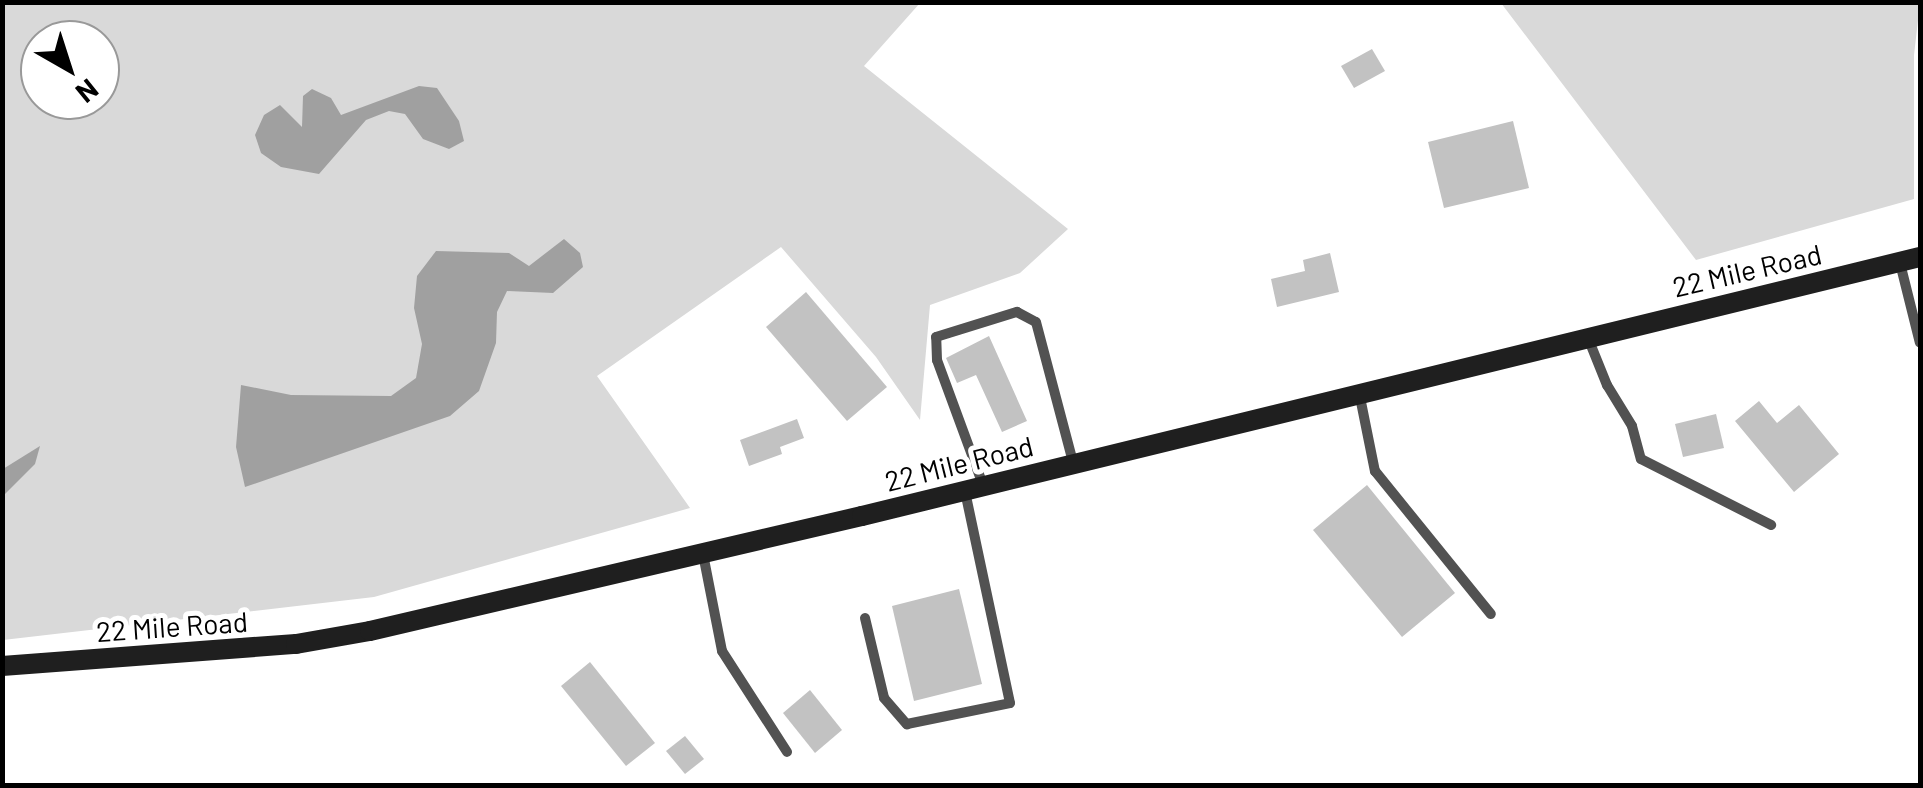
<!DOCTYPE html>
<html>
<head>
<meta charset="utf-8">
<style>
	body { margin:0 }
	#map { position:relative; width:1923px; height:788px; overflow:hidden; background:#fff; font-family:Barlow,sans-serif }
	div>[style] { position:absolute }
	.green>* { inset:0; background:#d9d9d9 }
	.water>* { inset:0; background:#a0a0a0 }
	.building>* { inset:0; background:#c2c2c2 }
	.lane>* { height:10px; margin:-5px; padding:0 5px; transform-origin:5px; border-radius:5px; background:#525252 }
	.secondary>* { height:20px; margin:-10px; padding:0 10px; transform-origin:10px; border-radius:10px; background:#1f1f1f }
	span { translate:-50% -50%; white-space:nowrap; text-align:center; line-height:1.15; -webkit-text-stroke:10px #fff; paint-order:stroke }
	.street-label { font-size:28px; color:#000 }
	.frame { position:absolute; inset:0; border:5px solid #000; pointer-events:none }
	.north { position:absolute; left:20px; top:20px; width:100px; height:100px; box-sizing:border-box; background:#fff; border:2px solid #999; border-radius:50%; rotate:141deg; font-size:28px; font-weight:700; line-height:40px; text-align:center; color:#000 }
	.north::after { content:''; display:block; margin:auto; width:35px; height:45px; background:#000; clip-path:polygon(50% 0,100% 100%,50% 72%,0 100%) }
</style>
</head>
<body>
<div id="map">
	<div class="green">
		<i style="clip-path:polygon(evenodd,2px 3px,920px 3px,864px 66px,1068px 229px,1020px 273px,930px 305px,920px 420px,876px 357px,781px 247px,597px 376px,690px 508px,374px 597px,3px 640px,2px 3px,40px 40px,100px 40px,100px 100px,40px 100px,40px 40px)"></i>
		<i style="clip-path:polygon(1501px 3px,1920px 3px,1914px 55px,1914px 199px,1696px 260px)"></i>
	</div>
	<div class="water">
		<i style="clip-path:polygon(419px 86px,437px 88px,459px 121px,464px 141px,449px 149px,423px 139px,405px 114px,389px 111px,366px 120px,319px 174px,281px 167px,261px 153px,255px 135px,264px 115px,280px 105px,302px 127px,303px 96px,312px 89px,331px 98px,341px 115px)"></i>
		<i style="clip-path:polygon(564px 239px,580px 253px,583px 267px,553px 293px,507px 291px,497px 312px,496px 343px,479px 391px,450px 416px,245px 487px,236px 447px,241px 385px,291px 395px,391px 396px,416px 378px,422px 344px,414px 308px,417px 276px,436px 251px,509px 253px,529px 266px)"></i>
		<i style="clip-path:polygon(40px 446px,35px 464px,3px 496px,3px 469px)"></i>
	</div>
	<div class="building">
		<i style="clip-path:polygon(1372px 49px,1385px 71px,1354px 88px,1341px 66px)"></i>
		<i style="clip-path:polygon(1513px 121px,1529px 188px,1444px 208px,1428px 142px)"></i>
		<i style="clip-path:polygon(1330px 253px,1339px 292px,1277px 307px,1271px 279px,1305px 271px,1303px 260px)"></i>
		<i style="clip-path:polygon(806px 292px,887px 387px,847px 421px,766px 327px)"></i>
		<i style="clip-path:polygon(989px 336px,1027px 421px,1002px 432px,976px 375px,957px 383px,946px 358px)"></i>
		<i style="clip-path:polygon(1759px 401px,1777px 423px,1799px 405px,1839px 454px,1794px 492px,1735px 421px)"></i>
		<i style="clip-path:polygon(1716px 414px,1724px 448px,1683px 457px,1675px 424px)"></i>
		<i style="clip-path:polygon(797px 419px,804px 438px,780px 447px,782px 454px,749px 466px,740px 440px)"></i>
		<i style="clip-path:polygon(1367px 485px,1455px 593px,1402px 637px,1313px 530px)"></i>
		<i style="clip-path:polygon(959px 589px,982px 684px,914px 701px,892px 606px)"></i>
		<i style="clip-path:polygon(590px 662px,655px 743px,626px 766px,561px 686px)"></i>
		<i style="clip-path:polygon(810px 690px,842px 730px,815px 753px,783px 713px)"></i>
		<i style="clip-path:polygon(685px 736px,704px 759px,685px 774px,666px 751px)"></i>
	</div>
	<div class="lane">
		<i style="left:1900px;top:263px;width:82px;rotate:76deg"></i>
		<i style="left:1588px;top:338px;width:51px;rotate:68deg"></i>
		<i style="left:1607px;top:385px;width:48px;rotate:58.6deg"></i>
		<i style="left:1632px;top:426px;width:34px;rotate:75deg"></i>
		<i style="left:1641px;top:459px;width:146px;rotate:26.9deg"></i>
		<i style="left:1359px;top:392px;width:81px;rotate:78.6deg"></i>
		<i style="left:1375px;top:471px;width:184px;rotate:51deg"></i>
		<i style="left:983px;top:485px;width:133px;rotate:-110.2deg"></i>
		<i style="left:937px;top:360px;width:23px;rotate:-92deg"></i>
		<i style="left:936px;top:337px;width:85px;rotate:-17.2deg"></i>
		<i style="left:1017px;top:312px;width:21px;rotate:28deg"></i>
		<i style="left:1036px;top:322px;width:145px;rotate:75.2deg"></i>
		<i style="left:703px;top:554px;width:99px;rotate:78.9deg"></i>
		<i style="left:722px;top:651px;width:120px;rotate:57.2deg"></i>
		<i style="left:865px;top:618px;width:82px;rotate:76.6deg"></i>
		<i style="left:884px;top:698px;width:35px;rotate:49deg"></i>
		<i style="left:907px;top:724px;width:105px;rotate:-11.5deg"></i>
		<i style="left:1010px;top:703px;width:217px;rotate:-102deg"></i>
	</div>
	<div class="secondary">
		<i style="left:2px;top:666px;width:295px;rotate:-4.3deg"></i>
		<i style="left:296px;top:644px;width:75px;rotate:-10deg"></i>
		<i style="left:370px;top:631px;width:505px;rotate:-13.16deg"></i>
		<i style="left:862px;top:516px;width:1089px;rotate:-13.76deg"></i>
	</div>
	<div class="street-label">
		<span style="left:1747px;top:270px;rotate:-13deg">22 Mile Road</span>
		<span style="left:959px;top:463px;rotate:-14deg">22 Mile Road</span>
		<span style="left:172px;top:626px;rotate:-4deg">22 Mile Road</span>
	</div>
	<div class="frame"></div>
	<div class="north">N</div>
</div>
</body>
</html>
